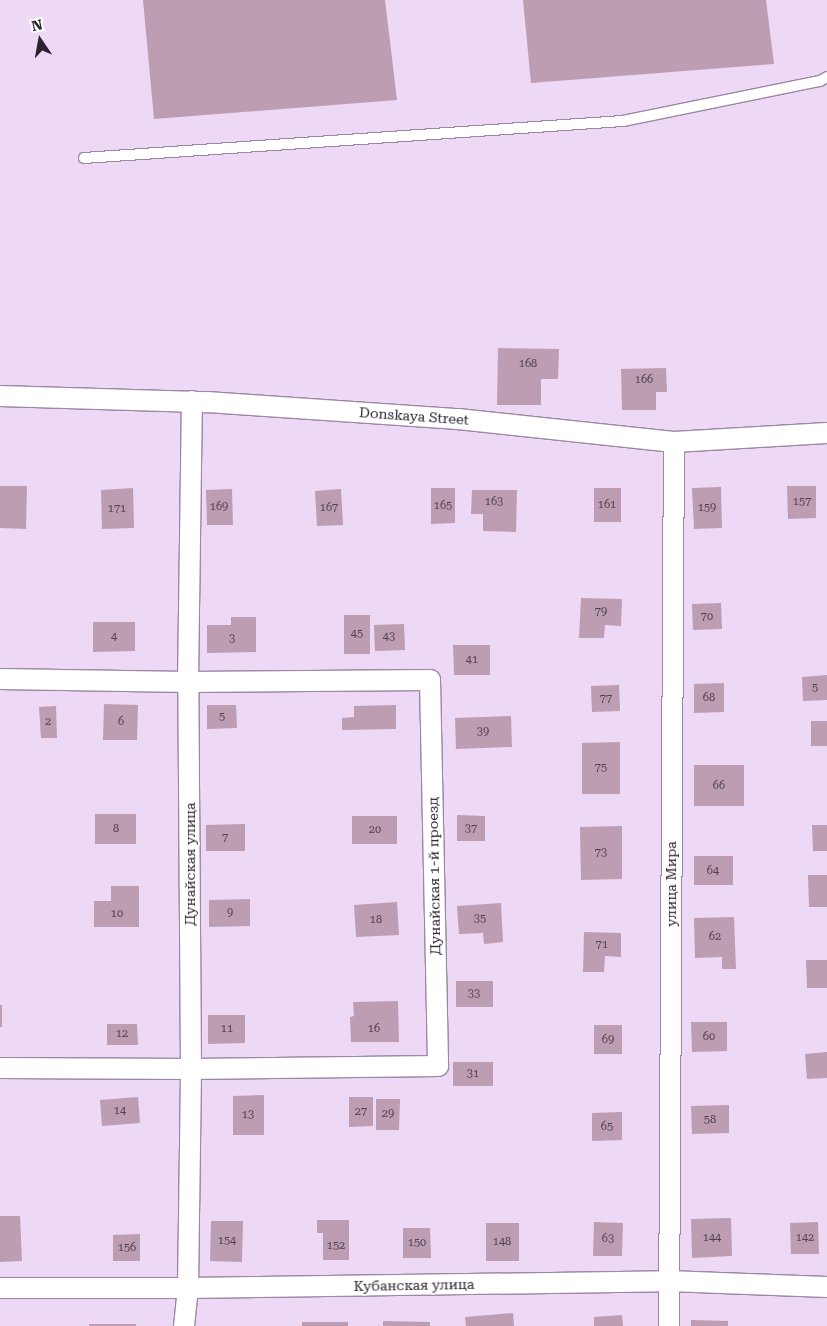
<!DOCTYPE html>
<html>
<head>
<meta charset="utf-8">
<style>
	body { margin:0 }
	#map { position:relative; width:827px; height:1326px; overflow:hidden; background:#edd8f6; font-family:"Roboto Serif",serif }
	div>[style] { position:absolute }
	.building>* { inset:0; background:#bc9db2 }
	.roads { filter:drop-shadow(1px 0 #9b87a4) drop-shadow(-1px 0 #9b87a4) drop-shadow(0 1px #9b87a4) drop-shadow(0 -1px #9b87a4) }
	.service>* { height:10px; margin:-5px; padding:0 5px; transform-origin:5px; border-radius:5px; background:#fff }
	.minor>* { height:20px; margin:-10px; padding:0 10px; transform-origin:10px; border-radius:10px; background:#fff }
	span { translate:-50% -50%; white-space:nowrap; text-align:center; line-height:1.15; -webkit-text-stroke:4px #fff; paint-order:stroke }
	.number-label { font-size:11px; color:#4f424f }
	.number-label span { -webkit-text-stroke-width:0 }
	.street-label { font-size:14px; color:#2b232e }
	.north { position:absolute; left:15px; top:15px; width:50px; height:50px; -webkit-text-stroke:4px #fff; paint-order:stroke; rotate:348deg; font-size:14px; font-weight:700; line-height:20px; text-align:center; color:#2b232e }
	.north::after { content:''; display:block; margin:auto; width:18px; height:22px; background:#2b232e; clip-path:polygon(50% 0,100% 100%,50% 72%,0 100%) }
</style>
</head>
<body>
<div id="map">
	<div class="building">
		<i style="clip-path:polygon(143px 0,385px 0,397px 100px,154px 119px)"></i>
		<i style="clip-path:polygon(523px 0,766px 0,774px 64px,531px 83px)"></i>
		<i style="clip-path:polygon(498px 348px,559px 349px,558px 379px,541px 379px,541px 405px,497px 405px)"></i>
		<i style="clip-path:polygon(666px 368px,667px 392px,656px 392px,656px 410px,622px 410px,621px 369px)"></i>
		<i style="clip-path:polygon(0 486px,27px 486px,26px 529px,0 528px)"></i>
		<i style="clip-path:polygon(787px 486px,816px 486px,816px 518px,788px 519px)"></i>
		<i style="clip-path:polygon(721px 487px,722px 528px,694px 529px,692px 488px)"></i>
		<i style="clip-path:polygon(133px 488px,134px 528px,102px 529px,101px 490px)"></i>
		<i style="clip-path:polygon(431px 488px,455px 488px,455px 523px,431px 524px)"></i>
		<i style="clip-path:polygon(594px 488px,621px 488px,621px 522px,594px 522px)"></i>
		<i style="clip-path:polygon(232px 489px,233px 525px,207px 525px,206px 490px)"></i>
		<i style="clip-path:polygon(341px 489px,343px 525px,317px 526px,315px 491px)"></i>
		<i style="clip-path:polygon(472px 490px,517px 490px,516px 532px,483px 531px,483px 514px,471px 514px)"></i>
		<i style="clip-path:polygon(581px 598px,622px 599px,621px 626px,605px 625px,604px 638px,579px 638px)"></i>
		<i style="clip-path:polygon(721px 603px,722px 629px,693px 630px,692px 604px)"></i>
		<i style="clip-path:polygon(344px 615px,370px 615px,370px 654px,344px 654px)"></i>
		<i style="clip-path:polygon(231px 617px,256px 617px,256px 652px,207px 653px,207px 625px,231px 625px)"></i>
		<i style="clip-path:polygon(93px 622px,135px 622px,135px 651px,93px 652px)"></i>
		<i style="clip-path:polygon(404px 624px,405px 650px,375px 651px,374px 625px)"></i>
		<i style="clip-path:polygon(453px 645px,490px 645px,490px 675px,454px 675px)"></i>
		<i style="clip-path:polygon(827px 675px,827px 700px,803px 701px,802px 677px)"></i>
		<i style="clip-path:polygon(724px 683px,724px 712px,694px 713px,694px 684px)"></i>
		<i style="clip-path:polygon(619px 685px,620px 711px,592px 712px,591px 686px)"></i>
		<i style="clip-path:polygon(104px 704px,138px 705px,137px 740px,103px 740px)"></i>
		<i style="clip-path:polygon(207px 705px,236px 705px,237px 728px,207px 729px)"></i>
		<i style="clip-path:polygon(396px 705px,396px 729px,342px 730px,342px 718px,354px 717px,354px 706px)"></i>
		<i style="clip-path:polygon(56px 706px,57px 738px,41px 738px,39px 707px)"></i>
		<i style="clip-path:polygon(511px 716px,512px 747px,456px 749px,455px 718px)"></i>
		<i style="clip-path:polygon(811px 721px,827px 721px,827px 746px,811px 746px)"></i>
		<i style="clip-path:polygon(620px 742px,620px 794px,582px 794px,582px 743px)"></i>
		<i style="clip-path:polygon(694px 765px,744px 765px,744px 806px,694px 806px)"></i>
		<i style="clip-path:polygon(95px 814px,136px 814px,136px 844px,95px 844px)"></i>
		<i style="clip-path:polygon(457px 815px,485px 816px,485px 841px,457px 841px)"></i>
		<i style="clip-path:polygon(352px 816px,397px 816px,397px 844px,352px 844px)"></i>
		<i style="clip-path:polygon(245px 824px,245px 851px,206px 851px,206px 825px)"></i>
		<i style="clip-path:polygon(812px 825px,827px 825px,827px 851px,813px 851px)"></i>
		<i style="clip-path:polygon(622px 826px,622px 879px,581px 880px,580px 827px)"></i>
		<i style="clip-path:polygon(694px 856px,733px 856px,733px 885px,694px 885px)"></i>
		<i style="clip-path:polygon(808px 875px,827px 875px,827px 907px,809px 907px)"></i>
		<i style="clip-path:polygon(111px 886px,139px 886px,139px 927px,94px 927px,94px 901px,111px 901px)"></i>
		<i style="clip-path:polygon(250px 899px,250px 926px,209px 927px,209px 900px)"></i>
		<i style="clip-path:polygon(397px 902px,399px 935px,356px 937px,354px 905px)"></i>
		<i style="clip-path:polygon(501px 903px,503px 942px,484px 944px,483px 933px,459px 934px,457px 906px)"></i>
		<i style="clip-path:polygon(734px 917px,736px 969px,722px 969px,722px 957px,695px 958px,694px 918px)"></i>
		<i style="clip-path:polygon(584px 932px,621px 933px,621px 957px,605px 956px,604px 972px,583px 972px)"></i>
		<i style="clip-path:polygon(806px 960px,827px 960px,827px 988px,807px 988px)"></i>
		<i style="clip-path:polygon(456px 981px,493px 981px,493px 1007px,456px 1007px)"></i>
		<i style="clip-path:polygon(398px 1001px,399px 1042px,351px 1042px,350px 1017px,354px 1016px,353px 1002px)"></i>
		<i style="clip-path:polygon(0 1005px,2px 1005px,2px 1027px,0 1027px)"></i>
		<i style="clip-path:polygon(208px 1015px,245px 1015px,245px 1043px,208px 1044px)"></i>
		<i style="clip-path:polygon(691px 1022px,727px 1022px,727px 1051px,692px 1052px)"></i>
		<i style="clip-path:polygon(107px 1024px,137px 1024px,138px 1045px,107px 1045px)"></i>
		<i style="clip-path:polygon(594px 1025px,622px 1025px,622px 1054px,594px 1054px)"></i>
		<i style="clip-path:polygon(827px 1052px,827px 1078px,807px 1079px,805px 1054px)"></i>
		<i style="clip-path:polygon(453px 1062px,493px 1062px,493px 1086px,453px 1086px)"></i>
		<i style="clip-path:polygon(264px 1095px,264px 1135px,233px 1135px,233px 1096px)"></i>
		<i style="clip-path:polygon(138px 1097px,140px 1123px,102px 1126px,100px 1100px)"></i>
		<i style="clip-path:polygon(349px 1097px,373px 1097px,373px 1126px,349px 1127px)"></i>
		<i style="clip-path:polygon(376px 1099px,400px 1099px,399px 1130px,376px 1130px)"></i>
		<i style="clip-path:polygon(729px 1105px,729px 1133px,692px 1134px,691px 1106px)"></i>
		<i style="clip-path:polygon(622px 1112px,622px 1140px,592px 1141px,592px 1113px)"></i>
		<i style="clip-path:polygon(0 1216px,20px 1216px,22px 1261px,0 1262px)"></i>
		<i style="clip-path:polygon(731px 1218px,732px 1256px,692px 1258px,691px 1219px)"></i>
		<i style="clip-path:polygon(317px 1220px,349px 1220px,349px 1260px,323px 1260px,323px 1233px,317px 1233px)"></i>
		<i style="clip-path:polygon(211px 1221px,243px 1221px,242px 1262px,210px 1261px)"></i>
		<i style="clip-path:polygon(594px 1222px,623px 1223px,622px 1256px,593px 1256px)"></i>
		<i style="clip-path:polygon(818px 1222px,819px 1254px,791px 1254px,790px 1223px)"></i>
		<i style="clip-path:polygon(486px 1223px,519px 1223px,519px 1261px,486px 1261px)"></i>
		<i style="clip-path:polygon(403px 1228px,430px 1228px,431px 1258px,403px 1258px)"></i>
		<i style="clip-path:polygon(140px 1234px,140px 1261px,113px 1261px,113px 1235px)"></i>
		<i style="clip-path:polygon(513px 1313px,514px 1326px,466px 1326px,465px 1317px)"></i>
		<i style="clip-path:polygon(622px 1315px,623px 1326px,594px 1326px,594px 1317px)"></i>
		<i style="clip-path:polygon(691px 1320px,728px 1321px,728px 1326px,691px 1326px)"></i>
		<i style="clip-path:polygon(383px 1321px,430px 1322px,430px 1326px,383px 1326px)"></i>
		<i style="clip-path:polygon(302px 1322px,348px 1322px,348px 1326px,302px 1326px)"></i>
		<i style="clip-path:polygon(89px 1324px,136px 1324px,136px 1326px,89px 1326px)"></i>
	</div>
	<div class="roads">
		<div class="service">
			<i style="left:84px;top:158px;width:540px;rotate:-3.93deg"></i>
			<i style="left:623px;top:121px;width:201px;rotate:-11.5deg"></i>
			<i style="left:820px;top:81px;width:8px;rotate:-30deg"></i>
		</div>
		<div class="minor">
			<i style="left:0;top:396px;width:207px;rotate:1.7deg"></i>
			<i style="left:207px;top:402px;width:252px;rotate:3.9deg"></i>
			<i style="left:458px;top:419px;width:217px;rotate:6.1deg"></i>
			<i style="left:674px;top:442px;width:153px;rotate:-3.4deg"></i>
			<i style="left:0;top:679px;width:188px;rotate:0.9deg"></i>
			<i style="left:188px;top:682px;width:242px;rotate:-0.5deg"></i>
			<i style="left:430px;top:680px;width:386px;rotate:88.8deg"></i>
			<i style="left:438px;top:1066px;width:247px;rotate:179.3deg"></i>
			<i style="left:191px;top:1069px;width:191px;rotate:-179.7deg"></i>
			<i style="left:0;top:1288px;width:188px"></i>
			<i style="left:188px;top:1288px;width:480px;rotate:-0.8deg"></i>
			<i style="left:668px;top:1281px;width:159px;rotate:2.2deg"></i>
			<i style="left:184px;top:1326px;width:38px;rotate:-84deg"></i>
			<i style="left:188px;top:1288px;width:219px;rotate:-89.2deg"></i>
			<i style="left:191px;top:1069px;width:387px;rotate:-90.4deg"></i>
			<i style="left:188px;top:682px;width:281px;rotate:-89.2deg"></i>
			<i style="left:669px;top:1326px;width:884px;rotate:-89.68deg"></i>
		</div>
	</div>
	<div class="number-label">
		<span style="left:528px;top:364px">168</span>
		<span style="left:644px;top:380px">166</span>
		<span style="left:494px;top:502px">163</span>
		<span style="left:802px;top:502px">157</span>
		<span style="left:607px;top:505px">161</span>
		<span style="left:443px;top:506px">165</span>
		<span style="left:219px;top:507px">169</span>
		<span style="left:329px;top:508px">167</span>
		<span style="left:707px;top:508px">159</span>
		<span style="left:117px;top:509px">171</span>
		<span style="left:601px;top:612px">79</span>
		<span style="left:707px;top:617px">70</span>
		<span style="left:357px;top:634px">45</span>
		<span style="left:114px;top:637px">4</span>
		<span style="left:389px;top:637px">43</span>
		<span style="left:232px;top:639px">3</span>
		<span style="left:472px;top:660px">41</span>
		<span style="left:815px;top:688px">5</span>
		<span style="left:709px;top:698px">68</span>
		<span style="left:606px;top:699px">77</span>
		<span style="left:222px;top:717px">5</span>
		<span style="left:48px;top:722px">2</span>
		<span style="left:121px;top:722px">6</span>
		<span style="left:483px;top:732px">39</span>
		<span style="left:601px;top:768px">75</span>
		<span style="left:719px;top:786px">66</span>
		<span style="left:116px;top:829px">8</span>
		<span style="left:471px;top:829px">37</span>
		<span style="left:375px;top:830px">20</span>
		<span style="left:225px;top:838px">7</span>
		<span style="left:601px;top:853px">73</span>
		<span style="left:713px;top:871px">64</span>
		<span style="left:230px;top:913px">9</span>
		<span style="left:117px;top:914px">10</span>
		<span style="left:480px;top:919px">35</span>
		<span style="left:376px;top:920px">18</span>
		<span style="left:715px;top:937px">62</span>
		<span style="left:602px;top:945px">71</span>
		<span style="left:474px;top:994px">33</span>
		<span style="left:227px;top:1029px">11</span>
		<span style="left:374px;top:1029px">16</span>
		<span style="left:122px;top:1034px">12</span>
		<span style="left:709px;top:1037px">60</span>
		<span style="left:608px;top:1040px">69</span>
		<span style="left:473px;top:1074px">31</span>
		<span style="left:120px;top:1111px">14</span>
		<span style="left:361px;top:1112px">27</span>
		<span style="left:388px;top:1114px">29</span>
		<span style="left:248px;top:1115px">13</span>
		<span style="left:710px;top:1120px">58</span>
		<span style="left:607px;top:1127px">65</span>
		<span style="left:712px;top:1238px">144</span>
		<span style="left:805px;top:1238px">142</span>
		<span style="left:608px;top:1239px">63</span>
		<span style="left:227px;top:1241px">154</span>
		<span style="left:502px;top:1242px">148</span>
		<span style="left:417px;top:1243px">150</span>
		<span style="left:336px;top:1246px">152</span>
		<span style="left:127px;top:1248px">156</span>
	</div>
	<div class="street-label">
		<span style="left:414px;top:416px;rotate:4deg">Donskaya Street</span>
		<span style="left:190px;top:864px;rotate:-90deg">Дунайская улица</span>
		<span style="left:434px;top:876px;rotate:-91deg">Дунайская 1-й проезд</span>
		<span style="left:671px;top:884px;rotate:-90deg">улица Мира</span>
		<span style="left:414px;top:1285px;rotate:-1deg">Кубанская улица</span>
	</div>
	<div class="north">N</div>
</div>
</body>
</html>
